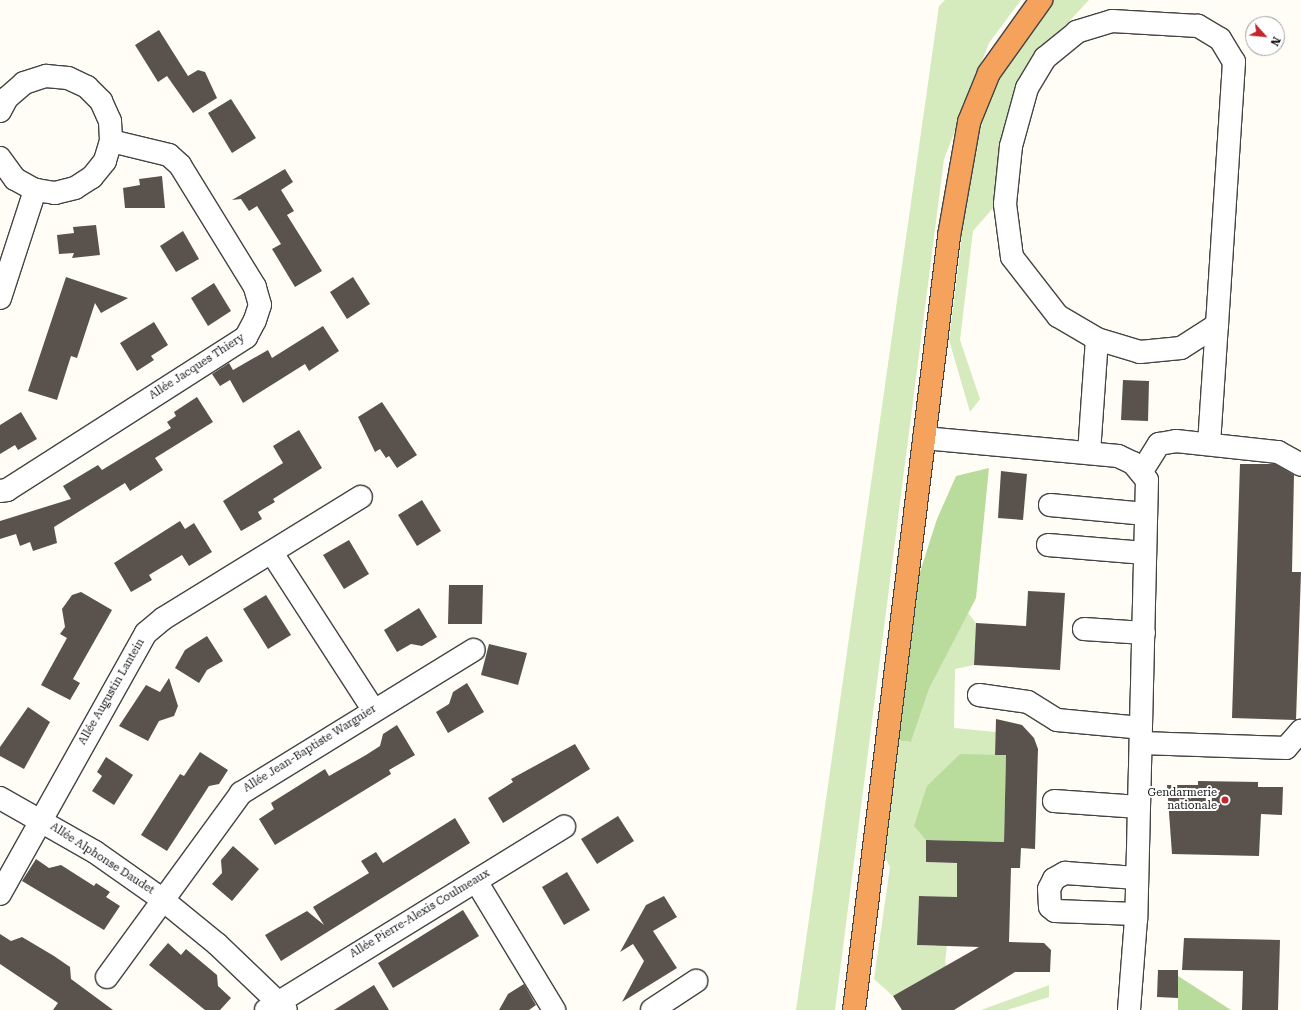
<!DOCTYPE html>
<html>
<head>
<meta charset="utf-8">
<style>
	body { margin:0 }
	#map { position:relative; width:1301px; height:1010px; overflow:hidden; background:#fffdf5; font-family:"Roboto Serif",serif }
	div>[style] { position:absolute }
	.green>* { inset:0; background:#d5ebbd }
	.forest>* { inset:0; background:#b9dc9c }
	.building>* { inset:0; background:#5a524d }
	.roads { filter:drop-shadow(1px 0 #444) drop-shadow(-1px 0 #444) drop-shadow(0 1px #444) drop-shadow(0 -1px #444) }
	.minor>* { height:22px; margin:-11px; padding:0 11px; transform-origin:11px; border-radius:11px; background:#fff }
	.highway>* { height:22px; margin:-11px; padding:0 11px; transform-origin:11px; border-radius:11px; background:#f5a25d }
	.dots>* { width:11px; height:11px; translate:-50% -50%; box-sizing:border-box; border:2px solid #fff; border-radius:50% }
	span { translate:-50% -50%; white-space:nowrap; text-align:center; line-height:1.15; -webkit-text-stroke:4px #fff; paint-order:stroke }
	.street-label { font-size:11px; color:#111 }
	.poi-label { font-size:11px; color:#111 }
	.right { translate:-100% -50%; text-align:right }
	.north { position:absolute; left:1245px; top:16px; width:40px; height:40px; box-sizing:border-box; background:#fff; border:1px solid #a0a0a0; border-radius:50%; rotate:117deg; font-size:11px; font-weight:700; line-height:16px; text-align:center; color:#111 }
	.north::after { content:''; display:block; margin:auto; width:14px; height:18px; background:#c4262e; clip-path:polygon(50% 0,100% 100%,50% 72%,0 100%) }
</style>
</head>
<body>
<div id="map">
	<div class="green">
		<i style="clip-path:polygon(945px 0,1021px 0,989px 43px,944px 159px,835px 1010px,796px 1010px,939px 6px)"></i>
		<i style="clip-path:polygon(1053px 0,1089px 0,1031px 62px,1010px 108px,993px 208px,973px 231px,960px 340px,980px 399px,970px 412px,949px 340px,971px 162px,988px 101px,1011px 56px)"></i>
		<i style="clip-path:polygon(968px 613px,976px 623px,974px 665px,955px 669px,954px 728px,996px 732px,995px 755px,926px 840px,926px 862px,957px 863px,980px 898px,919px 896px,917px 945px,937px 946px,938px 927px,949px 928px,945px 962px,948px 972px,893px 996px,874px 979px,890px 867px,880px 849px,895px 740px,911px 742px,929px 689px)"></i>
		<i style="clip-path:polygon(1049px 985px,1049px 997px,1007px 1010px,981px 1010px)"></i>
	</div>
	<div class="forest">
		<i style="clip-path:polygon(989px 468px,976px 598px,929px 689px,911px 742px,895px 740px,919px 575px,937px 519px,956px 476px)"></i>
		<i style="clip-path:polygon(960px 754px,1006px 755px,1004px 842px,926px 840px,914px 826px,927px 786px)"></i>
		<i style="clip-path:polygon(1178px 976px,1231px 1010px,1178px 1010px)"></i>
	</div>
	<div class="building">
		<i style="clip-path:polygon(159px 30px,188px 76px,198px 70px,205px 72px,217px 98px,193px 113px,167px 76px,158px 82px,135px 45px)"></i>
		<i style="clip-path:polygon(231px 99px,256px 138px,232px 153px,208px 113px)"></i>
		<i style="clip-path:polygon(285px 169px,293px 182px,281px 190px,294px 211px,287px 215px,322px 271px,295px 287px,272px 249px,281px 244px,257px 206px,249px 211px,241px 199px,232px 200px)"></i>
		<i style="clip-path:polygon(162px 176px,165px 208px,125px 208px,123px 188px,140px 185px,139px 179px)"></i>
		<i style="clip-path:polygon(96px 225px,100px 255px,72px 258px,74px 253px,59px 254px,57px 235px,74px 233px,73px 227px)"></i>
		<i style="clip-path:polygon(183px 231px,199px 259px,176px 272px,160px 246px)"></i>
		<i style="clip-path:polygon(66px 277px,128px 298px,101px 313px,95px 303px,77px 358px,71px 356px,57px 400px,28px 391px)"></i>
		<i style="clip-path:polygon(353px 277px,370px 304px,347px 319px,330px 292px)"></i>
		<i style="clip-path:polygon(214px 283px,231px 311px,208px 326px,191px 298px)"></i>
		<i style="clip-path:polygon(154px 322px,168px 345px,151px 356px,154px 360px,137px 371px,120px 343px)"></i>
		<i style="clip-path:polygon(323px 326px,339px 351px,309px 371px,305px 364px,243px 403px,230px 380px,220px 386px,212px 374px,229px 363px,233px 370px,268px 350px,272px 358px)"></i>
		<i style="clip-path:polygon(1123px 380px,1149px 381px,1148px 421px,1121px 420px)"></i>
		<i style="clip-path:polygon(197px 397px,213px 422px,155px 458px,163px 470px,130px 491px,125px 483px,54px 527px,57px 543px,33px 551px,30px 542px,20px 546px,16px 534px,0 539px,0 521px,71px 499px,63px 486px,98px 465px,102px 470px,171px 428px,167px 422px,176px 416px,174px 412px)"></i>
		<i style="clip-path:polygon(382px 402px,417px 455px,397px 468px,389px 456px,386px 458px,380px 449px,375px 452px,358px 417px)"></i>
		<i style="clip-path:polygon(21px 412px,37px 439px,18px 450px,15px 445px,0 454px,0 425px)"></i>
		<i style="clip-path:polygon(299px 430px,322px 468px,273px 499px,275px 502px,258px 512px,262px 519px,241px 531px,223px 501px,283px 463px,273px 446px)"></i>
		<i style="clip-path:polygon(1240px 464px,1275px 464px,1294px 475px,1292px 572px,1301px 572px,1296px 720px,1232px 718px)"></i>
		<i style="clip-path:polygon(1001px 471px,1027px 474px,1023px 520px,998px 518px)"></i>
		<i style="clip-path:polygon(422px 500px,441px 531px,417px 546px,398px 515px)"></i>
		<i style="clip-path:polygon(180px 521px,185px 529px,194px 523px,212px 552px,189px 566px,182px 555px,149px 575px,152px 580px,131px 592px,114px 563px)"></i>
		<i style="clip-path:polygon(349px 540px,369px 574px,344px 589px,323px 555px)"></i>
		<i style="clip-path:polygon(449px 585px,483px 585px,482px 624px,448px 624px)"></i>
		<i style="clip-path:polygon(1028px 591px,1065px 593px,1060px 670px,974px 665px,976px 623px,1026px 626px)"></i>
		<i style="clip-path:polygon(81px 592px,112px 610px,73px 679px,80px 683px,70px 700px,41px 685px,67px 638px,60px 634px,65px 627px,62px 609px,72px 595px)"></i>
		<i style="clip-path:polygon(266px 595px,291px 635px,268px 649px,243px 609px)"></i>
		<i style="clip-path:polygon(419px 608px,437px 637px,422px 646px,411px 644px,397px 652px,384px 630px)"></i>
		<i style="clip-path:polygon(207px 636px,223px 661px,207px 670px,199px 683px,175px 668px,185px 650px)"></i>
		<i style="clip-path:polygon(489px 644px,527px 653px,518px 685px,481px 675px)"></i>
		<i style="clip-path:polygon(169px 678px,178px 706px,174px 716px,159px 721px,148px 741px,119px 726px,146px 685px,160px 692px)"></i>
		<i style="clip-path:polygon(467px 683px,484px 712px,448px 733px,436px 712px,449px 704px,453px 692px)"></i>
		<i style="clip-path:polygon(28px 707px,50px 722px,24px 769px,0 756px,0 747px)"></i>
		<i style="clip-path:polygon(996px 719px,1022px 725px,1034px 738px,1038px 749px,1035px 849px,1021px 848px,1020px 868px,1011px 868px,1009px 942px,1044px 943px,1051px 950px,1050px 972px,1015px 972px,954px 1010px,902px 1010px,893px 996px,979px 947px,917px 945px,919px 896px,957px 897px,957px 863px,926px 862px,926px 840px,1004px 842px,1006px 755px,995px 755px)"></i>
		<i style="clip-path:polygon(397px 725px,415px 755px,389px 770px,391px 774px,275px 845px,259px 819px,274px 809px,271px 803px,325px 769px,329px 776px,366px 755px,380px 746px,383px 734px)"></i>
		<i style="clip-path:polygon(575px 744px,590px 769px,503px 823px,488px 798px,513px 782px,511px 779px)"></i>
		<i style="clip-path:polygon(200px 752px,228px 770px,219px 784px,209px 786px,167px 851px,141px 835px,180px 774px,184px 776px)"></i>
		<i style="clip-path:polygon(106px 757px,133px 775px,114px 805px,92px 791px,102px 776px,97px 772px)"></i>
		<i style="clip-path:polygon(1198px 781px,1258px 782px,1258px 787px,1283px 787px,1282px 815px,1261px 814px,1259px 856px,1172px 854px,1167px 785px,1198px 785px)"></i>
		<i style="clip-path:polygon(618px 816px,634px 841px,597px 864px,581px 839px)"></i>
		<i style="clip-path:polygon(455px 818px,470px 843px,281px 961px,265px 935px,307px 911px,324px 925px,313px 907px,369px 873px,361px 861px,376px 852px,383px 863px)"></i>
		<i style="clip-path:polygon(233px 846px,259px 869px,232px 901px,212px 884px,222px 873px,221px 860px)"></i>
		<i style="clip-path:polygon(36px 859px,49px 868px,61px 865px,94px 886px,96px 883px,110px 892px,106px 897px,120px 906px,104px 930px,22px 881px)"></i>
		<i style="clip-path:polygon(567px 872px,590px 910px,564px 925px,542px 887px)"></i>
		<i style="clip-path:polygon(664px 896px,677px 917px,653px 931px,677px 968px,622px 1002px,644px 961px,633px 944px,620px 952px,646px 905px)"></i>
		<i style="clip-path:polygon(463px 910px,479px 936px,393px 988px,378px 963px)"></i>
		<i style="clip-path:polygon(0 934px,11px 941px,22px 937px,54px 956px,70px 967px,71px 979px,113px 1010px,53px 1010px,58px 1003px,0 964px)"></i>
		<i style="clip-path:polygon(1184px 938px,1280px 940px,1278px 1010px,1242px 1010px,1243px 971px,1182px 970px)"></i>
		<i style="clip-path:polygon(168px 943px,181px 955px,186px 949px,217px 975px,218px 986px,231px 998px,220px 1010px,205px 1010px,149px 965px)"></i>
		<i style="clip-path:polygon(1158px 970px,1178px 970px,1178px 998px,1157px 997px)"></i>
		<i style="clip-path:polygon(524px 984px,536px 1005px,529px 1010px,499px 1010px,508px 994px)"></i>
		<i style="clip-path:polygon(374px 985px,389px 1010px,334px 1010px)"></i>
	</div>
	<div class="roads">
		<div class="minor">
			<i style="left:0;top:111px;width:15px;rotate:-62deg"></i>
			<i style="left:7px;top:98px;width:23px;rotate:-41deg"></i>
			<i style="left:24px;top:83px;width:23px;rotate:-18deg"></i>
			<i style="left:46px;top:76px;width:22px;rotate:5deg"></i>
			<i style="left:68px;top:78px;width:21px;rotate:25deg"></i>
			<i style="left:87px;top:87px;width:20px;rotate:45deg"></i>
			<i style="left:101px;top:101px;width:22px;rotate:66deg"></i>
			<i style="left:110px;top:121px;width:20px;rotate:87deg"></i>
			<i style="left:111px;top:141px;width:21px;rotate:107deg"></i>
			<i style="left:105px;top:161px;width:21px;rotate:129deg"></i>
			<i style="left:92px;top:177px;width:20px;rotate:147deg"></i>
			<i style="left:75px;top:188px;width:21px;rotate:166deg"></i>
			<i style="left:55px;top:193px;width:20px;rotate:-171deg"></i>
			<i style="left:35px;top:190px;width:23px;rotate:-151deg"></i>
			<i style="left:15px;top:179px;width:26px;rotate:-126deg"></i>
			<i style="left:0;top:298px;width:114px;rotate:-72deg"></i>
			<i style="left:924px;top:438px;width:195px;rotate:5.3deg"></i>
			<i style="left:1118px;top:456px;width:17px;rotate:25deg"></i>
			<i style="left:1133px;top:463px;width:22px;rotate:51deg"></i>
			<i style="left:1147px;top:480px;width:439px;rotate:91.4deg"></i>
			<i style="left:1136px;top:919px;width:91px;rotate:94.4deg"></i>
			<i style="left:1209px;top:444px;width:119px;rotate:-86.2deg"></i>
			<i style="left:1217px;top:325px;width:264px;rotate:-86.3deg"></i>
			<i style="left:1234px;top:62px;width:27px;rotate:-121deg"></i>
			<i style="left:1220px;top:39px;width:26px;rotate:-149deg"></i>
			<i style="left:1198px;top:26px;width:86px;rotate:-176.7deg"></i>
			<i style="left:1112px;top:21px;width:37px;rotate:163deg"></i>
			<i style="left:1077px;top:32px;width:41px;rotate:140.9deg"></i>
			<i style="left:1045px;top:58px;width:35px;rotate:121deg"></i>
			<i style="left:1027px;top:88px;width:60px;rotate:105.4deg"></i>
			<i style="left:1011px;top:146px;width:58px;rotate:95.9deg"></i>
			<i style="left:1005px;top:204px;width:53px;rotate:82.5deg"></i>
			<i style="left:1012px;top:257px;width:75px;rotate:52.1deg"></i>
			<i style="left:1058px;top:316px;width:45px;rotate:30.5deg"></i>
			<i style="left:1097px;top:339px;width:45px;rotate:16.8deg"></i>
			<i style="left:1140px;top:352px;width:41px;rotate:-5.6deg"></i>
			<i style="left:1181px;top:348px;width:43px;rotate:-32.6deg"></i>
			<i style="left:1089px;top:453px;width:114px;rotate:-86deg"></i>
			<i style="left:1142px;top:471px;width:32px;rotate:-58deg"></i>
			<i style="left:1159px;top:444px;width:17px;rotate:-10deg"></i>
			<i style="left:1176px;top:441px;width:103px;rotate:6.2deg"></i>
			<i style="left:1278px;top:452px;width:26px;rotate:29deg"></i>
			<i style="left:0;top:491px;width:7px;rotate:-8deg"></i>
			<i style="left:7px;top:490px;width:284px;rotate:-32.6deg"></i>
			<i style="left:246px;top:337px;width:19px;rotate:-62deg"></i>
			<i style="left:255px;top:320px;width:16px;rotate:-72deg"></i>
			<i style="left:260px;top:305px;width:19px;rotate:-106deg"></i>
			<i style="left:255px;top:287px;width:143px;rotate:-121.6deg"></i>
			<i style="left:180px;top:165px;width:15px;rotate:-138deg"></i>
			<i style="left:169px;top:155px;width:60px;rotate:-166.4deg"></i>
			<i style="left:1050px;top:505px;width:96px;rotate:5.4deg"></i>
			<i style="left:1048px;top:545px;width:97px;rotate:4.7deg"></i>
			<i style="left:272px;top:553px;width:186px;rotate:57.1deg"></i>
			<i style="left:1084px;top:629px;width:60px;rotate:3.8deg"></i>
			<i style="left:979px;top:695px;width:49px;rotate:8.1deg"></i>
			<i style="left:1028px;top:702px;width:34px;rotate:32deg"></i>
			<i style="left:1057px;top:720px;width:84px;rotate:5.4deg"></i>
			<i style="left:1141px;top:743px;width:145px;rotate:2deg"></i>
			<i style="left:1286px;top:748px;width:23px;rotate:-49deg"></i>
			<i style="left:0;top:798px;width:109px;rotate:29.6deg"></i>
			<i style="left:95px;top:852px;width:83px;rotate:35.2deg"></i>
			<i style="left:163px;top:900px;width:70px;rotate:39.2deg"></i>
			<i style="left:217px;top:944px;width:95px;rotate:43.7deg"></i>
			<i style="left:1054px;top:801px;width:85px;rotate:4deg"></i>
			<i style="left:476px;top:881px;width:151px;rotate:58.8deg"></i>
			<i style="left:0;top:894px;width:299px;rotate:-60.8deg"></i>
			<i style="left:146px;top:633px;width:23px;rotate:-40deg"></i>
			<i style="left:164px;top:618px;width:231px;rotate:-31.6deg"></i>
			<i style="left:1136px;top:914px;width:81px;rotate:-177.9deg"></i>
			<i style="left:1055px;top:911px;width:6px;rotate:-141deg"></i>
			<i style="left:1050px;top:907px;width:18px;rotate:-93deg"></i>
			<i style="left:1049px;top:889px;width:11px;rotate:-63deg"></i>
			<i style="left:1054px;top:879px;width:13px;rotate:-29deg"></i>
			<i style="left:1065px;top:873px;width:72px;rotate:4deg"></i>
			<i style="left:107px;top:977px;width:228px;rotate:-53.9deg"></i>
			<i style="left:241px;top:793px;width:273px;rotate:-31.6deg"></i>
			<i style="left:266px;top:1010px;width:350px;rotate:-31.6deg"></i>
			<i style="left:652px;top:1010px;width:53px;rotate:-33.4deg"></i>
		</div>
		<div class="highway">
			<i style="left:854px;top:1010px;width:780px;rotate:-83deg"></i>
			<i style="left:949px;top:236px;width:116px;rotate:-80deg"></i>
			<i style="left:969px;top:122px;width:53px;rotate:-67.8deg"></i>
			<i style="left:989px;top:73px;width:90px;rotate:-54.5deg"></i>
		</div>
	</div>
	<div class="dots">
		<i style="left:1225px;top:800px;background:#c4262e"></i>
	</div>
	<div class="street-label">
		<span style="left:197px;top:367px;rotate:-33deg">Allée Jacques Thiery</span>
		<span style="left:112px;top:692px;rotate:-60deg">Allée Augustin Lantein</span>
		<span style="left:310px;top:749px;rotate:-32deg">Allée Jean-Baptiste Wargnier</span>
		<span style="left:102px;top:859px;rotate:33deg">Allée Alphonse Daudet</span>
		<span style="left:420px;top:914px;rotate:-31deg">Allée Pierre-Alexis Coulmeaux</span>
	</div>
	<div class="poi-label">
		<span class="right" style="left:1217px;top:800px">Gendarmerie<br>nationale</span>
	</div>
	<div class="north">N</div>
</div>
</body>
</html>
